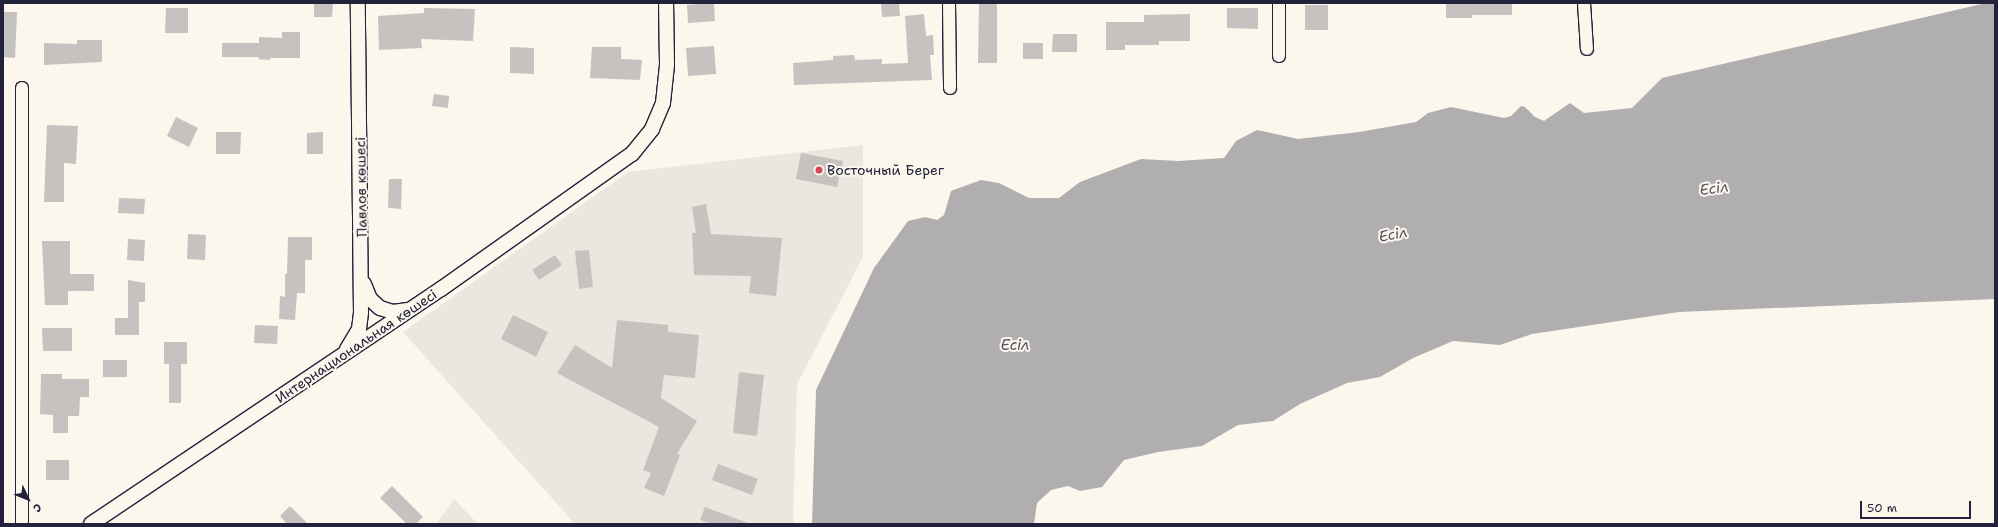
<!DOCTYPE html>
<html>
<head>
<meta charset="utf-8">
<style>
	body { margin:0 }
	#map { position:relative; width:1998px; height:527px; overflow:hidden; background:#fbf7ec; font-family:"Shantell Sans",sans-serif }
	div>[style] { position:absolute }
	.built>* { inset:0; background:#ebe7df }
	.water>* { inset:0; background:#b1aeb0 }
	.building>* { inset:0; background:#c6c2c0 }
	.roads { filter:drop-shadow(1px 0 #22223b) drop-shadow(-1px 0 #22223b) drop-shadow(0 1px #22223b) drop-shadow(0 -1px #22223b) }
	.minor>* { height:12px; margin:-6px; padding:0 6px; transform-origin:6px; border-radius:6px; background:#fbf7ec }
	.tertiary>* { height:14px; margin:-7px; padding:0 7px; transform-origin:7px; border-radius:7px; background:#fbf7ec }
	.dots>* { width:11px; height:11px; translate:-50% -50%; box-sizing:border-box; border:2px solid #fbf7ec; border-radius:50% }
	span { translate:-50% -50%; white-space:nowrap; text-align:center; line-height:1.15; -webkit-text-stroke:4px #fbf7ec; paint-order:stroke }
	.poi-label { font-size:14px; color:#22223b }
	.left { translate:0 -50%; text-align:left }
	.street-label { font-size:14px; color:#22223b }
	.water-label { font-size:15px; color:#545364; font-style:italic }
	.frame { position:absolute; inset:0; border:4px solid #22223b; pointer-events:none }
	.north { position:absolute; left:8px; top:479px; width:40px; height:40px; -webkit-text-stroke:3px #fbf7ec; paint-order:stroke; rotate:133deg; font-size:11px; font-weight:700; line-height:16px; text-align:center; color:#22223b }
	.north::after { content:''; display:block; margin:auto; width:14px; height:18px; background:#22223b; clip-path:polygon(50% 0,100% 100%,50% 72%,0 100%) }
	.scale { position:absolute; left:1860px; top:501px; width:111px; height:18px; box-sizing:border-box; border:2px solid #22223b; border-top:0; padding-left:5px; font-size:12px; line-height:14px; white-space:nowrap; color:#22223b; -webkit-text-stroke:3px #fbf7ec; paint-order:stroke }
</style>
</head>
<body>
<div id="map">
	<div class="built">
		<i style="clip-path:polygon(863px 145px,863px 257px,797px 384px,793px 524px,575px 524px,403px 332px,628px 172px)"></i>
		<i style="clip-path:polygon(454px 499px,478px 524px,436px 524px)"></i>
	</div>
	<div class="water">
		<i style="clip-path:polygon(1986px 3px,1995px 3px,1995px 299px,1679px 312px,1532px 334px,1500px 345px,1453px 341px,1413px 358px,1380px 377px,1347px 383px,1300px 404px,1273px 421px,1238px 425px,1202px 446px,1158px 452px,1124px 460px,1102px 487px,1080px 491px,1068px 486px,1051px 490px,1037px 503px,1034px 524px,812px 524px,816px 390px,874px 268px,908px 221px,925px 217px,937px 220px,944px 215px,951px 191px,981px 180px,999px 183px,1029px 198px,1059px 198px,1080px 182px,1141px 159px,1178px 161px,1224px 158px,1236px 141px,1257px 130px,1298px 139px,1359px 132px,1416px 122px,1428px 113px,1451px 107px,1504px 118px,1511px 116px,1521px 106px,1525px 107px,1535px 117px,1544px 121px,1570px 103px,1584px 113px,1632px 108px,1662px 78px)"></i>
	</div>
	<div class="building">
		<i style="clip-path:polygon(314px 3px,333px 3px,332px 17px,314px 17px)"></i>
		<i style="clip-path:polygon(714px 3px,715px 21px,688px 23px,687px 5px)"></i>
		<i style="clip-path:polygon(881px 3px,899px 3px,900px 16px,882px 17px)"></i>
		<i style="clip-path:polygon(979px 3px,996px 3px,997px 7px,997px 63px,978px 63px)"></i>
		<i style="clip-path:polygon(1446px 3px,1512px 3px,1512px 15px,1472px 15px,1472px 18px,1446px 18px)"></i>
		<i style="clip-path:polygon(1305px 5px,1328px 5px,1328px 30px,1305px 30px)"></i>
		<i style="clip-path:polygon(166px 8px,188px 8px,188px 33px,165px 33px)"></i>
		<i style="clip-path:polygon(424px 8px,475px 9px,473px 41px,421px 39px,422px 48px,379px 50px,378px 16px,424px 13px)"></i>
		<i style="clip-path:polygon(1227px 8px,1258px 8px,1258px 29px,1227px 28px)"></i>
		<i style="clip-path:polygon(3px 12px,17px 12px,15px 58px,3px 57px)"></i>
		<i style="clip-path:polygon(924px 14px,926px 36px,933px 35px,934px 55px,930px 55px,932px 80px,794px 85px,793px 63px,833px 60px,833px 56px,854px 55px,855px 60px,882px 59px,882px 64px,908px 63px,905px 16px)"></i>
		<i style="clip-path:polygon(1190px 14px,1190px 41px,1159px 41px,1159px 45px,1125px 45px,1125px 50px,1106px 50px,1106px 22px,1144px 22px,1144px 15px)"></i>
		<i style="clip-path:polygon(282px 32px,300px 32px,300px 58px,270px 58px,270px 60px,258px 59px,259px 57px,222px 57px,222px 43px,259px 43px,259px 37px,282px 38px)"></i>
		<i style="clip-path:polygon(1053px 34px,1077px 34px,1077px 52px,1052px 52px)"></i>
		<i style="clip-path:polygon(77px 40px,102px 40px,102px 62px,44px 65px,44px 43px,77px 44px)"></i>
		<i style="clip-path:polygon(1023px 43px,1043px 43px,1043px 59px,1023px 59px)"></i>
		<i style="clip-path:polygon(714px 46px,716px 74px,688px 76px,686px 48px)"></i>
		<i style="clip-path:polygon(510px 47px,534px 48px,534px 74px,510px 73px)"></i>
		<i style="clip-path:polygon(592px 47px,621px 47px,621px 59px,642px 60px,640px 80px,590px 78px)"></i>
		<i style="clip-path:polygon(434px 94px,449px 96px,448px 108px,432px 106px)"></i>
		<i style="clip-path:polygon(176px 117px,198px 128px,189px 147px,167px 136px)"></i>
		<i style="clip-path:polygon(47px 125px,78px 126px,76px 164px,64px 163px,64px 202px,44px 202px)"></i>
		<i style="clip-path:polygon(216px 132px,241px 132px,240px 154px,216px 154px)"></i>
		<i style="clip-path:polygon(323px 132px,323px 154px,307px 154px,307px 133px)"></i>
		<i style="clip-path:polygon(801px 153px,843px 161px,837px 187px,796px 179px)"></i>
		<i style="clip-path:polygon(389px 179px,402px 179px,401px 209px,388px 208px)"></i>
		<i style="clip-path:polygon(119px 198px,145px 199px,144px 214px,118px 213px)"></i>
		<i style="clip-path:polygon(706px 204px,711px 234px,782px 238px,776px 296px,749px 293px,751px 276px,694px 275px,692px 233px,696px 233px,692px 207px)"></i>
		<i style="clip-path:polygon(188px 234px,206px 235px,205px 260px,187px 259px)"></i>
		<i style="clip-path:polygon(288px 237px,312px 237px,312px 260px,305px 260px,305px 293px,297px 293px,295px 320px,279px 319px,280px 296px,285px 297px,285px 274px,287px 274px)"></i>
		<i style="clip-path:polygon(128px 239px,145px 240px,144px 261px,127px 260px)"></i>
		<i style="clip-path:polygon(42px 241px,70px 241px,70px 274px,94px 274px,94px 291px,68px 291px,68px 305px,45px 305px)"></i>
		<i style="clip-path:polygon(589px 250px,593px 287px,579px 289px,575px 251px)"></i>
		<i style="clip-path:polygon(555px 255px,562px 265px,539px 280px,532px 270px)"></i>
		<i style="clip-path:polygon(128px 280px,145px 283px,145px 302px,139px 302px,139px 335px,115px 335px,115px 318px,128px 318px)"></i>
		<i style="clip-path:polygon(513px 315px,548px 332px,536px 357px,501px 339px)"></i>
		<i style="clip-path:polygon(617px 320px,668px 325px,668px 332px,699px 335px,695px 378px,664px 375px,661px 398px,697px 421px,677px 454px,680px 455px,664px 496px,644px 488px,651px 473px,643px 470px,659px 427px,557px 373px,575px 345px,612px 368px)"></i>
		<i style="clip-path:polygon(255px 325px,278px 326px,277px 344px,254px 343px)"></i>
		<i style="clip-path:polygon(42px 328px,72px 328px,72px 351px,43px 351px)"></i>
		<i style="clip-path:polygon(164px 342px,187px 342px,187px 364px,181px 364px,181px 403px,169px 403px,169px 364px,164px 364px)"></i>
		<i style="clip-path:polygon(103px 360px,127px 360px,127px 377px,103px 377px)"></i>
		<i style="clip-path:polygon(739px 372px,764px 375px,757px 436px,733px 433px)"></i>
		<i style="clip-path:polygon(41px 374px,62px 374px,62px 379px,89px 379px,89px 397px,80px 397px,79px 416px,68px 416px,68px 433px,53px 433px,53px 415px,40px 414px)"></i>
		<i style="clip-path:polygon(46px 460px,69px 460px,69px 480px,46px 480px)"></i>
		<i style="clip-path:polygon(718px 464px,758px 479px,752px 495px,712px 480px)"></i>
		<i style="clip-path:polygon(392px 486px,423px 517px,416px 524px,407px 524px,380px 498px)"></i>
		<i style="clip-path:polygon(290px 506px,308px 524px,287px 524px,280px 516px)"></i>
		<i style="clip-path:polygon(705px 507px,748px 523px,748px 524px,712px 524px,700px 520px)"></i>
	</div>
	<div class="roads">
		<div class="minor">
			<i style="left:949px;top:3px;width:85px;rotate:89.3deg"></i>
			<i style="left:1279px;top:3px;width:53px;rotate:90deg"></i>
			<i style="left:1584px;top:3px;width:46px;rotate:86.3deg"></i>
			<i style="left:22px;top:88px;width:436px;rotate:90deg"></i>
		</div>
		<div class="tertiary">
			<i style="left:364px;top:284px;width:16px;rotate:68deg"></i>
			<i style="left:370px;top:299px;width:13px;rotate:42deg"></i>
			<i style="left:380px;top:308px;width:14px;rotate:17deg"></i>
			<i style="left:393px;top:312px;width:15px;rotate:-8deg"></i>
			<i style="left:347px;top:349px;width:23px;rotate:-59deg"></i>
			<i style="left:359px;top:329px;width:17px;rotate:-83deg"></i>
			<i style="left:361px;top:312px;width:309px;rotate:-90.6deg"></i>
			<i style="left:91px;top:524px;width:422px;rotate:-33.9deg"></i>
			<i style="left:441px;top:289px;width:234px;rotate:-35.3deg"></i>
			<i style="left:632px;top:154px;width:32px;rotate:-51deg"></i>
			<i style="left:652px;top:129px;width:28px;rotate:-67deg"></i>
			<i style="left:663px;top:103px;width:39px;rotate:-84deg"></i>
			<i style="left:667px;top:64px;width:61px;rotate:-90.9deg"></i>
		</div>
	</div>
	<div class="dots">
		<i style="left:819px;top:170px;background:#d1495b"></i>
	</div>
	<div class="poi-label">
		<span class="left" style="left:827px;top:170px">Восточный Берег</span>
	</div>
	<div class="street-label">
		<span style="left:361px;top:187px;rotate:-91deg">Павлов көшесі</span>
		<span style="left:356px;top:346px;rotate:-34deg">Интернациональная көшесі</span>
	</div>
	<div class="water-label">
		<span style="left:1714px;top:189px;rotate:-8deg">Есіл</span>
		<span style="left:1393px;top:235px;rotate:-11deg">Есіл</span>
		<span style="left:1015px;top:346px">Есіл</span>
	</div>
	<div class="frame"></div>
	<div class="north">С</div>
	<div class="scale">50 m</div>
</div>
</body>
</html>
